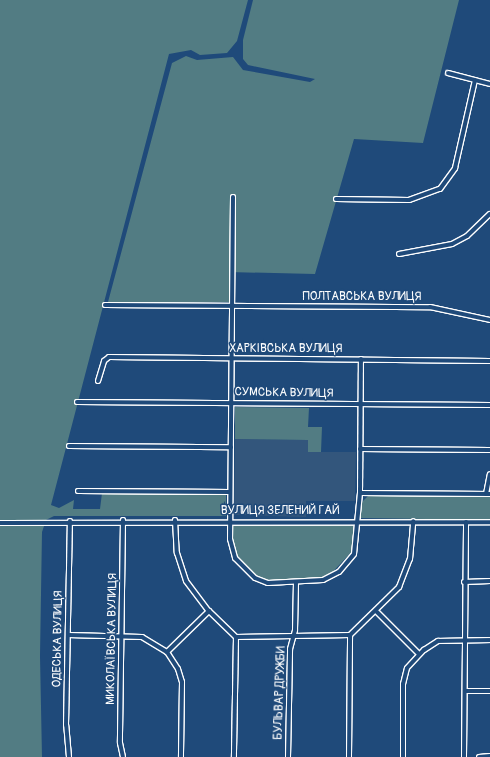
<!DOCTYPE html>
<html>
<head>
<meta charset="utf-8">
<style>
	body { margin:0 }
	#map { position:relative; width:490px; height:757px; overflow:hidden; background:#1f4a7a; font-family:Pangolin,sans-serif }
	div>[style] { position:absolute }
	.built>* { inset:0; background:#33567c }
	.green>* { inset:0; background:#527c83 }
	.roads { filter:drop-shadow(1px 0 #fff) drop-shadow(-1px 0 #fff) drop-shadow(0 1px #fff) drop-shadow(0 -1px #fff) }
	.minor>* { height:4px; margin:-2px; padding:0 2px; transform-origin:2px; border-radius:2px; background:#1f4a7a }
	span { translate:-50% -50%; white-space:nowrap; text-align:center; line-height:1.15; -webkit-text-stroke:3px #1f4a7a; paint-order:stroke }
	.street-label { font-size:12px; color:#fff }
</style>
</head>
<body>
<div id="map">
	<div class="built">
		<i style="clip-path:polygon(235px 439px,308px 440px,308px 452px,356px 452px,355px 501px,306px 501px,306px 517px,234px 515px)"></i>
	</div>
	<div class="green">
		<i style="clip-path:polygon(0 0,248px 0,237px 41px,227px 53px,200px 55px,191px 50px,169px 54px,51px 505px,59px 508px,74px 500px,73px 509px,100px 509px,102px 493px,226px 495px,226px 516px,54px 516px,46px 520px,42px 532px,40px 656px,42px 757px,0 757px)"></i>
		<i style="clip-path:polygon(253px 0,459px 0,423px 143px,354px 139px,315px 274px,229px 272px,229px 302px,108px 302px,172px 63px,186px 56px,197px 60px,233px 57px,243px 70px,310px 82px,315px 79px,248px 65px,243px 59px,243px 40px)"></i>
		<i style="clip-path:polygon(235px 407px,309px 408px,308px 427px,322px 427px,321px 452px,308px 452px,308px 440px,235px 439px)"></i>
		<i style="clip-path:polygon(369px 495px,490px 496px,490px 520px,360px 518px,360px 504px)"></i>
		<i style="clip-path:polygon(230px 521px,358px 522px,356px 547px,328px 577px,269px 581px,253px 574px,236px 556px)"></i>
	</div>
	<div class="roads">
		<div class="minor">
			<i style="left:448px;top:73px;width:43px;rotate:14.7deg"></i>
			<i style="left:233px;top:197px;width:342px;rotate:90.5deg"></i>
			<i style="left:230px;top:539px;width:20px;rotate:75deg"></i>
			<i style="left:235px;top:558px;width:28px;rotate:45deg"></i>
			<i style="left:255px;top:578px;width:14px;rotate:21deg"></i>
			<i style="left:268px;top:583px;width:55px;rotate:-3.1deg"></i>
			<i style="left:323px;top:580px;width:18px;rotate:-27deg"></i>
			<i style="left:339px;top:572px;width:23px;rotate:-50deg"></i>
			<i style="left:354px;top:554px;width:61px;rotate:-84.4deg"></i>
			<i style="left:360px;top:493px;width:134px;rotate:-89.6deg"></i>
			<i style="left:336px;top:199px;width:73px;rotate:0.8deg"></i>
			<i style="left:409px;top:200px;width:33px;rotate:-20deg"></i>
			<i style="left:440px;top:189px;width:26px;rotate:-54deg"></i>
			<i style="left:455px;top:168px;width:90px;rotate:-77.2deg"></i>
			<i style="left:399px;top:254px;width:54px;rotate:-10.7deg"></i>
			<i style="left:452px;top:244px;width:17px;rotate:-28deg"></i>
			<i style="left:467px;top:236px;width:32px;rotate:-44deg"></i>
			<i style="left:105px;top:305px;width:325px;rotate:0.4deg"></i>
			<i style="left:430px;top:307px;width:61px;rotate:12.2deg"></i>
			<i style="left:98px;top:381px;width:21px;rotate:-73deg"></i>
			<i style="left:104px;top:361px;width:6px;rotate:-39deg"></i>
			<i style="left:109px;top:357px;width:381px;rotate:0.6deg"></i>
			<i style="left:77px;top:402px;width:413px;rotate:0.4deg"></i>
			<i style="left:69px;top:446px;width:162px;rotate:0.4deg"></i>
			<i style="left:360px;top:449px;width:130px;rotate:0.4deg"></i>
			<i style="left:78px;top:491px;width:152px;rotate:0.4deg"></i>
			<i style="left:360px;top:493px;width:130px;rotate:0.4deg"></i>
			<i style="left:486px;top:494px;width:20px;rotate:-79deg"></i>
			<i style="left:123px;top:520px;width:223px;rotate:90.8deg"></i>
			<i style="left:120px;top:743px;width:14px;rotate:78deg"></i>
			<i style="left:175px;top:520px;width:33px;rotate:87deg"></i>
			<i style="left:177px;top:553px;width:29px;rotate:72deg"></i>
			<i style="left:186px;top:581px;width:38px;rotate:53deg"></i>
			<i style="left:209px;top:611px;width:37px;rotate:44deg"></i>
			<i style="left:236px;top:637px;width:120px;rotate:91deg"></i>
			<i style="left:0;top:523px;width:490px;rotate:-0.1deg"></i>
			<i style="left:464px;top:582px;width:26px;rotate:-2deg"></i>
			<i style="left:377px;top:612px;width:59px;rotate:45deg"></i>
			<i style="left:68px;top:635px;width:74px;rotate:1.5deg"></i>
			<i style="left:142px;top:637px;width:29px;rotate:31deg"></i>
			<i style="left:167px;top:652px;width:20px;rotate:57deg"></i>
			<i style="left:178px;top:669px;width:14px;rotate:73deg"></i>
			<i style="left:182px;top:682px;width:75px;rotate:90.8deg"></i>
			<i style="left:236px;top:637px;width:114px;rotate:-1deg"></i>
			<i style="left:167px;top:652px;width:59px;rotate:-44.3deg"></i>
			<i style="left:465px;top:691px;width:25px"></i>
			<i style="left:69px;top:757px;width:32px;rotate:-95deg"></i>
			<i style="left:66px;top:725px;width:204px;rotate:-88.9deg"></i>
			<i style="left:288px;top:757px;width:108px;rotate:-88.9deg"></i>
			<i style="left:290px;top:649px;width:20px;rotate:-75deg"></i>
			<i style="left:295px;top:630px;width:47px;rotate:-88.8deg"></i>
			<i style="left:349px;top:757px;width:122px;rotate:-89.5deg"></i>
			<i style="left:350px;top:635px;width:69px;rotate:-44.4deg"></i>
			<i style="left:399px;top:587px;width:30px;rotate:-69deg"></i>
			<i style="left:410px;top:559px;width:38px;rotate:-85deg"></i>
			<i style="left:403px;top:757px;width:73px;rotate:-90deg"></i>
			<i style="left:403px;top:684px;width:16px;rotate:-76deg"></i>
			<i style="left:407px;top:668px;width:25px;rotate:-47deg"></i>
			<i style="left:424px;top:650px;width:17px;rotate:-33deg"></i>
			<i style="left:438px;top:641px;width:52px;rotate:-1.1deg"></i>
			<i style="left:464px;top:757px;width:235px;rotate:-89.5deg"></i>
			<i style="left:479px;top:757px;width:11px;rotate:-5deg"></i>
		</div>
	</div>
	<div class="street-label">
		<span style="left:362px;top:297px">ПОЛТАВСЬКА ВУЛИЦЯ</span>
		<span style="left:286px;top:349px">ХАРКІВСЬКА ВУЛИЦЯ</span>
		<span style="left:284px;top:393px;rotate:1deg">СУМСЬКА ВУЛИЦЯ</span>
		<span style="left:280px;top:511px">ВУЛИЦЯ ЗЕЛЕНИЙ ГАЙ</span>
		<span style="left:58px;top:639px;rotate:-89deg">ОДЕСЬКА ВУЛИЦЯ</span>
		<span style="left:112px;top:639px;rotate:-89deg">МИКОЛАЇВСЬКА ВУЛИЦЯ</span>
		<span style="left:280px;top:693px;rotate:-88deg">БУЛЬВАР ДРУЖБИ</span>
	</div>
</div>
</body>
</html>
